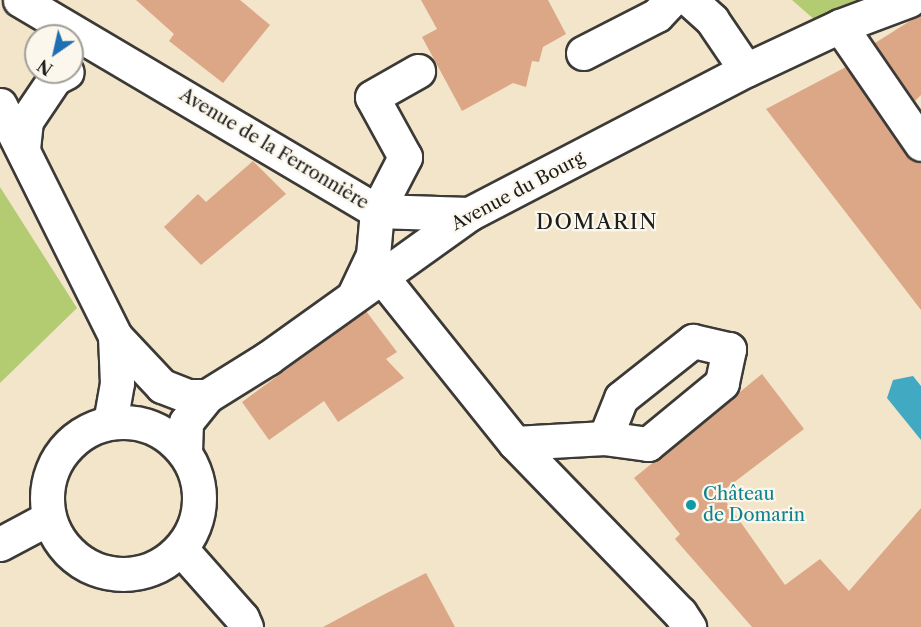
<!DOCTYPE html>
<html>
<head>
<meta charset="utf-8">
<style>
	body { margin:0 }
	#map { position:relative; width:921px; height:627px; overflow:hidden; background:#f2e5ca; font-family:"Libre Caslon Text",serif }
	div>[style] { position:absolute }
	.green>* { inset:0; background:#b3cc72 }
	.water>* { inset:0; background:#41a9c1 }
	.building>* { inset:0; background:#dca786 }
	.roads { filter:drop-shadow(2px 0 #3c3a36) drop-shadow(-2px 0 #3c3a36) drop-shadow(0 2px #3c3a36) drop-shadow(0 -2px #3c3a36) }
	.minor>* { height:33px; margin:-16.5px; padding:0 16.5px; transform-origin:16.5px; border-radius:16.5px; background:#fff }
	.minor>.ring { margin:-16.5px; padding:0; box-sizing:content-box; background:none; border:33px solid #fff; border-radius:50% }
	.dots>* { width:16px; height:16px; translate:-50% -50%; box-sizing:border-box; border:3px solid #fbf7ec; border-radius:50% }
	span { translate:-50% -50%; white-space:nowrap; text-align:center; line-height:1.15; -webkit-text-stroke:4.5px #fbf7ec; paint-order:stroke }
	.street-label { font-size:18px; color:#1c1c1c }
	.culture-label { font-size:18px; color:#0d838f }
	.left { translate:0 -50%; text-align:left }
	.quarter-label { font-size:21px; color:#1c1c1c; letter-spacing:1.5px }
	.north { position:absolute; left:24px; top:24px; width:60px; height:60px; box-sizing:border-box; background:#fbf7ec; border:2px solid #a29f99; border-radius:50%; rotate:214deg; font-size:16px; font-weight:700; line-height:24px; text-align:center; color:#1c1c1c }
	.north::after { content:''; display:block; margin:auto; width:21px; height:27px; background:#1f6fb2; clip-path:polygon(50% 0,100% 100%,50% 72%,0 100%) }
</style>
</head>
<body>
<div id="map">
	<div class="green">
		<i style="clip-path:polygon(792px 0,861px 0,816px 21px)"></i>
		<i style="clip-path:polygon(0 187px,77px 308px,0 383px)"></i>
	</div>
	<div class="water">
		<i style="clip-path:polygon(913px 376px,921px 386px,921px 440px,887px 398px,893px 380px)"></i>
	</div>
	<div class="building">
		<i style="clip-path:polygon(136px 0,240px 0,270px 25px,223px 83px,169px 41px,174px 34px)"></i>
		<i style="clip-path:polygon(421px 0,548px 0,566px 34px,543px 47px,539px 62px,532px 61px,526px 87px,513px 83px,462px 111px,422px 37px,437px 29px)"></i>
		<i style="clip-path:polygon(921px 14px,921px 95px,915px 101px,875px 43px)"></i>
		<i style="clip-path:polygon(846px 67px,906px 155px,921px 164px,921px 310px,766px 109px)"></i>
		<i style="clip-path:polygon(253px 161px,286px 194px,201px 265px,164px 227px,198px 194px,206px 202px)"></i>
		<i style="clip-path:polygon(366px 311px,397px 352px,386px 359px,404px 378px,338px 422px,324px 401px,269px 440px,242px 402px)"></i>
		<i style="clip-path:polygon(762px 374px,804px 429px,720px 493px,785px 585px,820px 559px,849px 591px,921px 508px,921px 627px,752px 627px,675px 539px,680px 534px,634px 478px)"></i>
		<i style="clip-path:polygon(426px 573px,455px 627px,323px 627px,381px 596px)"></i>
	</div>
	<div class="roads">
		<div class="minor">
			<i style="left:20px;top:0;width:415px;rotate:30.6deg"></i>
			<i style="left:377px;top:211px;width:92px;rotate:1.9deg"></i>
			<i style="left:690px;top:0;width:30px;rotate:42deg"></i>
			<i style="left:712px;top:20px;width:60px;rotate:55.8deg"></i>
			<i style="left:840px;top:26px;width:143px;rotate:55.5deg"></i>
			<i style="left:583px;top:53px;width:83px;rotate:-27.2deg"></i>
			<i style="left:657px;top:15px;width:21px;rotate:-47deg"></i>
			<i style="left:0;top:105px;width:258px;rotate:63.5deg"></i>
			<i style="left:115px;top:336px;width:47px;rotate:87.6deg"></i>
			<i style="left:117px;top:383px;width:40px;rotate:100deg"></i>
			<i style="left:23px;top:149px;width:28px;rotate:-84deg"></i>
			<i style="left:26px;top:121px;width:52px;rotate:-56deg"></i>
			<i style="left:55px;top:78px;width:13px;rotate:-27deg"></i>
			<i style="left:381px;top:276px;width:214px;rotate:51.3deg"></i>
			<i style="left:515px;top:443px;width:90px;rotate:-3.2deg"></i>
			<i style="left:605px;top:438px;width:43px;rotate:-68.2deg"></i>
			<i style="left:621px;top:398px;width:92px;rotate:-38.4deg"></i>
			<i style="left:693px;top:341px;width:37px;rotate:13deg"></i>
			<i style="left:729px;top:349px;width:35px;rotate:102deg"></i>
			<i style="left:722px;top:383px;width:96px;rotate:140.5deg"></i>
			<i style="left:648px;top:444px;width:43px;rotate:-172.1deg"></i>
			<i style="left:355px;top:293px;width:42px;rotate:-64.7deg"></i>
			<i style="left:373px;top:255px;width:44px;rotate:-84.8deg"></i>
			<i style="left:377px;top:211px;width:61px;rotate:-62.6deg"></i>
			<i style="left:405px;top:157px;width:68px;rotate:-118.8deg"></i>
			<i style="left:372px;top:97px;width:53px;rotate:-29.5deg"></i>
			<i style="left:115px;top:336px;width:69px;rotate:46.8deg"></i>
			<i style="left:162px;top:386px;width:28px;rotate:21deg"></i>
			<i style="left:188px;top:396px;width:19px"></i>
			<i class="ring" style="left:47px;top:422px;width:119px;height:119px"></i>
			<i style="left:515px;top:443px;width:237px;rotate:45.9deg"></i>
			<i style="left:680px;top:613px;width:17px;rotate:57deg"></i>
			<i style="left:185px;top:451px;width:29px;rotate:-88deg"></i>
			<i style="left:186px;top:422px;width:33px;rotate:-51deg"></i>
			<i style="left:207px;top:396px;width:72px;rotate:-31.9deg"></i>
			<i style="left:268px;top:358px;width:247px;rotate:-35.6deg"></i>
			<i style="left:469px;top:214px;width:312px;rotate:-27.5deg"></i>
			<i style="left:746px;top:70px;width:104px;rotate:-25.1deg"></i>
			<i style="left:840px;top:26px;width:74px;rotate:-20.6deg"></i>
			<i style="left:0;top:544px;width:55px;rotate:-28deg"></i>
			<i style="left:181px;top:549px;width:92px;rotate:48.5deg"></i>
			<i style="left:242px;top:618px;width:10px;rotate:66deg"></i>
		</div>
	</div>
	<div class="dots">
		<i style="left:691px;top:505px;background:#0f9aa8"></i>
	</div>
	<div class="street-label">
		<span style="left:274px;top:149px;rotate:31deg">Avenue de la Ferronnière</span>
		<span style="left:518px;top:191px;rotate:-28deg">Avenue du Bourg</span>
	</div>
	<div class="culture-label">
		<span class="left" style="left:703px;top:505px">Château<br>de Domarin</span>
	</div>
	<div class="quarter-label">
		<span style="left:597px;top:222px">DOMARIN</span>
	</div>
	<div class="north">N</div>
</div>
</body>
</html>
